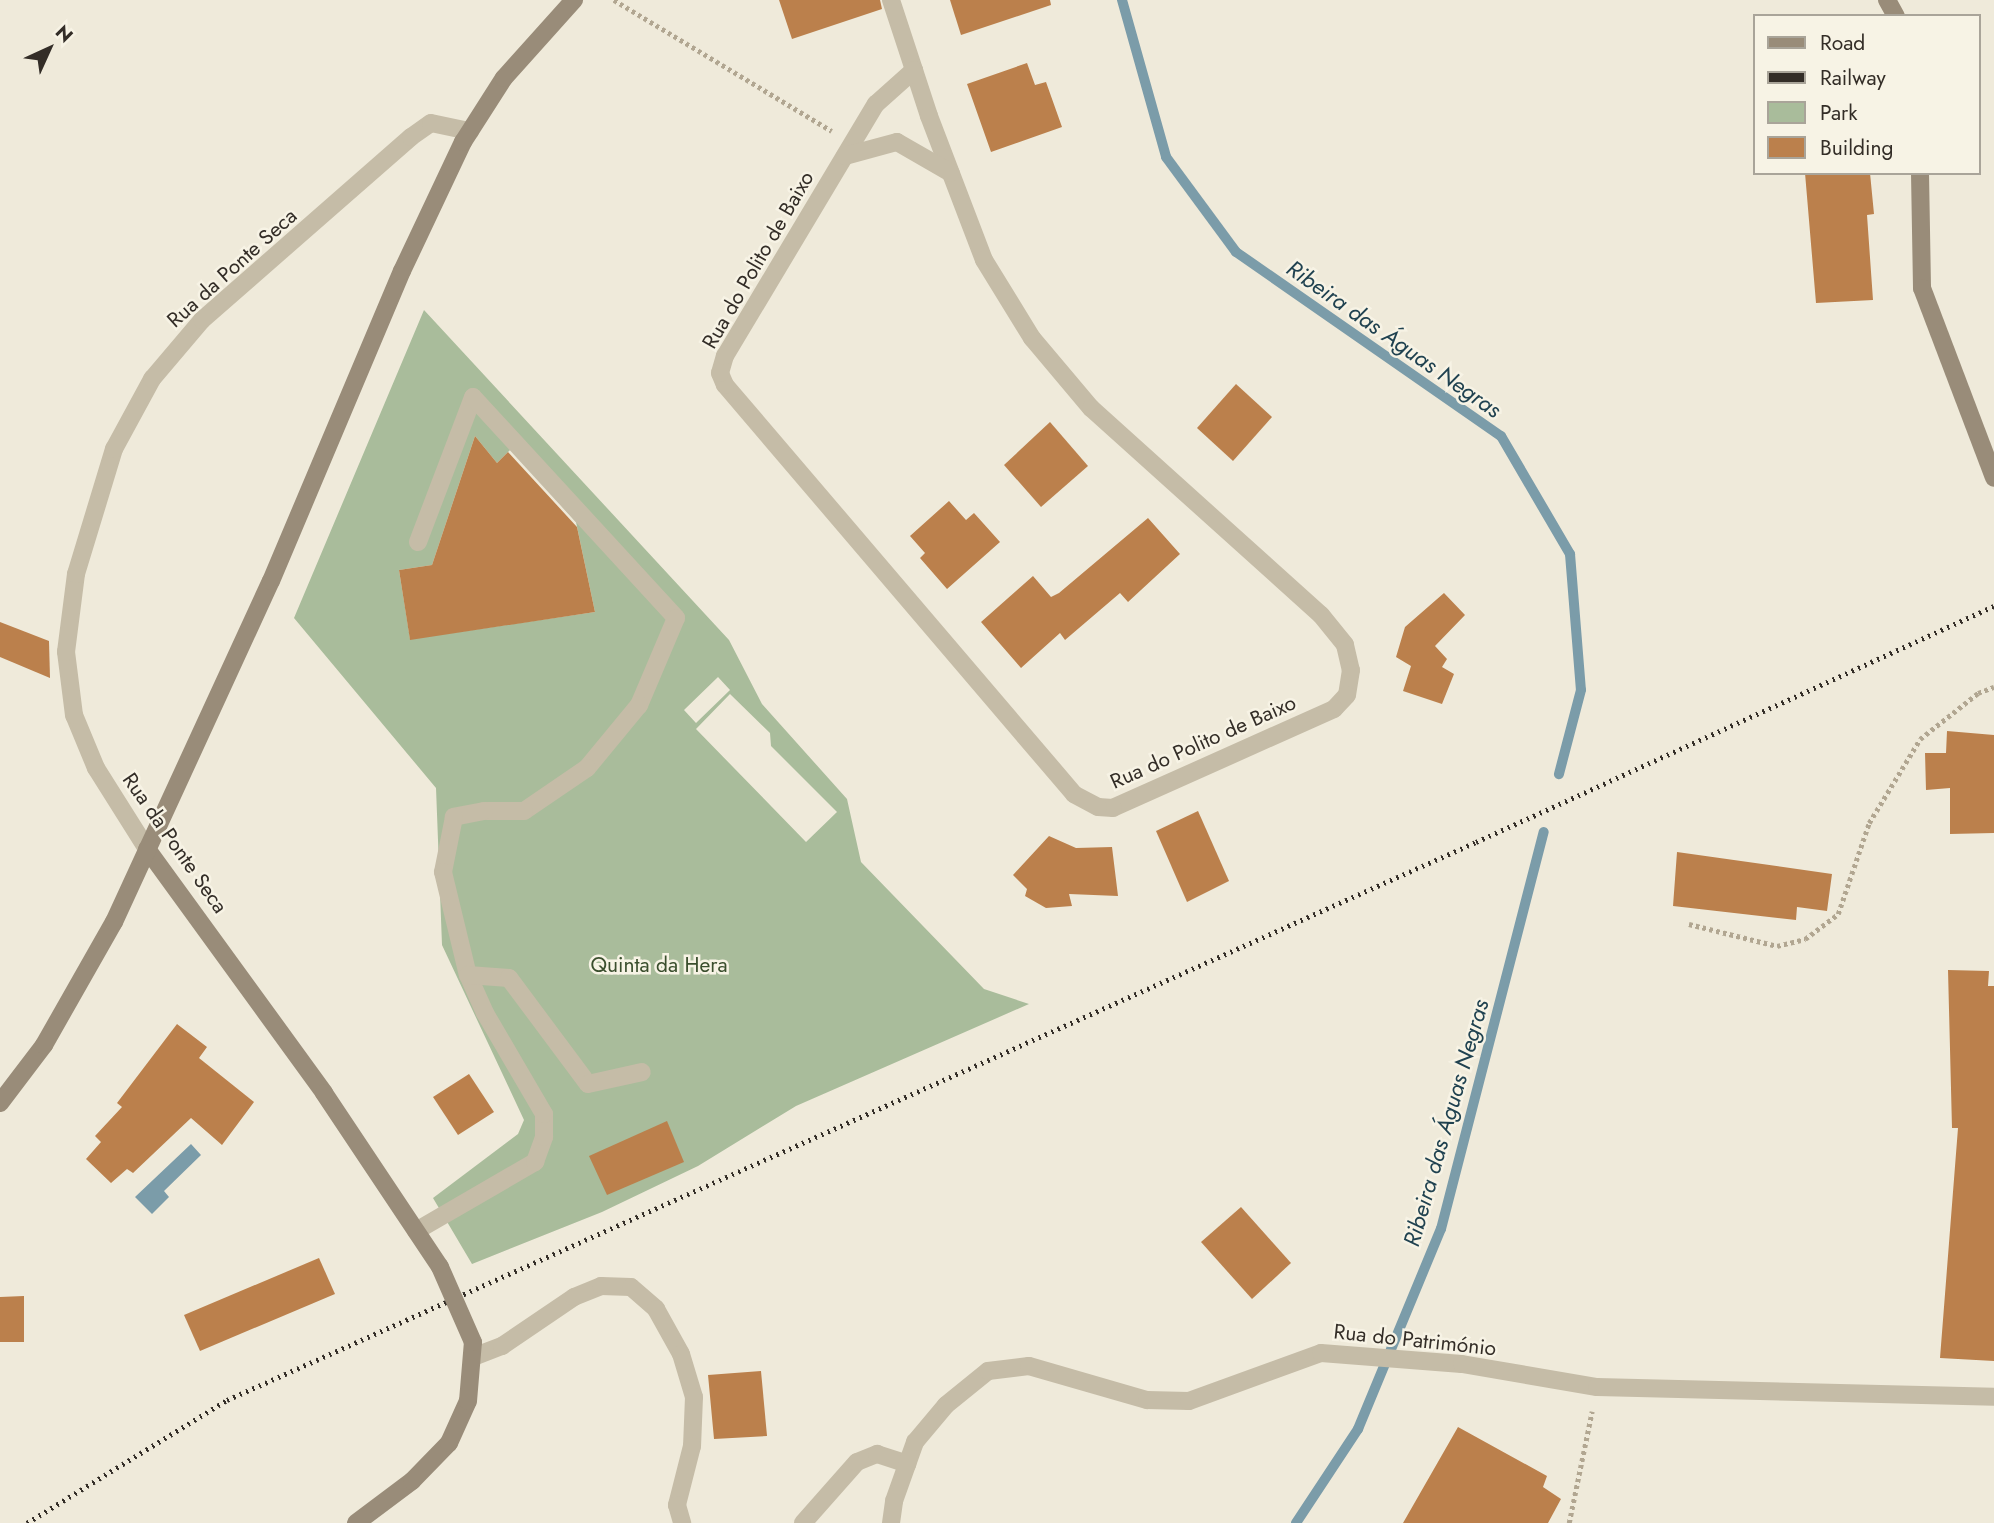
<!DOCTYPE html>
<html>
<head>
<meta charset="utf-8">
<style>
	body { margin:0 }
	#map { position:relative; width:1994px; height:1523px; overflow:hidden; background:#efeada; font-family:Jost,sans-serif }
	div>[style] { position:absolute }
	.green>* { inset:0; background:#a9bc9b }
	.water>* { inset:0; background:#7b9ca9 }
	.stream>* { height:10px; margin:-5px; padding:0 5px; transform-origin:5px; border-radius:5px; background:#7b9ca9 }
	.building>* { inset:0; background:#bb804c }
	.path>* { height:4.5px; margin-top:-2.25px; transform-origin:0; background:repeating-linear-gradient(90deg,#b1a691 0 3.5px,transparent 0 7px) }
	.lane>* { height:18px; margin:-9px; padding:0 9px; transform-origin:9px; border-radius:9px; background:#c5bca7 }
	.street>* { height:18px; margin:-9px; padding:0 9px; transform-origin:9px; border-radius:9px; background:#c5bca7 }
	.secondary>* { height:18px; margin:-9px; padding:0 9px; transform-origin:9px; border-radius:9px; background:#998c79 }
	.rail>* { height:5px; margin-top:-2.5px; transform-origin:0; background:repeating-linear-gradient(90deg,#332d27 0 2px,transparent 0 7px) }
	.secondary-bridge>* { height:18px; margin:-9px; padding:0 9px; transform-origin:9px; border-radius:9px; background:#998c79 }
	span { translate:-50% -50%; white-space:nowrap; text-align:center; line-height:1.15; -webkit-text-stroke:5px #f7f3e5; paint-order:stroke }
	.street-label { font-size:21px; color:#332d27 }
	.park-label { font-size:21px; color:#3a4e2d }
	.water-label { font-size:23px; color:#204250; font-style:italic }
	.legend { position:absolute; left:1753px; top:14px; width:228px; height:161px; box-sizing:border-box; background:#f7f3e5; border:2px solid #a9a499; margin:0; padding:9px 12px; list-style:none; font-size:21px; color:#332d27 }
	.legend li { display:flex; align-items:center; gap:14px; height:35px }
	.legend b { width:35px; border:2px solid #a9a499 }
	.north { position:absolute; left:14px; top:14px; width:70px; height:70px; -webkit-text-stroke:5px #f7f3e5; paint-order:stroke; rotate:45deg; font-size:19px; font-weight:700; line-height:28px; text-align:center; color:#332d27 }
	.north::after { content:''; display:block; margin:auto; width:24px; height:32px; background:#332d27; clip-path:polygon(50% 0,100% 100%,50% 72%,0 100%) }
</style>
</head>
<body>
<div id="map">
	<div class="green">
		<i style="clip-path:polygon(evenodd,424px 310px,729px 640px,762px 704px,847px 799px,861px 862px,984px 989px,1029px 1004px,796px 1106px,698px 1166px,602px 1212px,472px 1264px,433px 1198px,518px 1134px,524px 1120px,442px 945px,436px 788px,294px 618px,424px 310px,475px 436px,497px 463px,511px 449px,576px 522px,595px 612px,410px 639px,399px 570px,432px 565px,475px 436px,424px 310px,718px 677px,730px 690px,696px 723px,684px 710px,718px 677px,424px 310px,730px 694px,770px 733px,771px 746px,837px 812px,806px 842px,696px 729px,730px 694px)"></i>
	</div>
	<div class="water">
		<i style="clip-path:polygon(191px 1144px,201px 1155px,164px 1191px,169px 1197px,152px 1214px,135px 1197px)"></i>
	</div>
	<div class="stream">
		<i style="left:1122px;top:0;width:163px;rotate:74.3deg"></i>
		<i style="left:1166px;top:157px;width:118px;rotate:53.6deg"></i>
		<i style="left:1236px;top:252px;width:323px;rotate:34.8deg"></i>
		<i style="left:1501px;top:436px;width:137px;rotate:59.7deg"></i>
		<i style="left:1570px;top:554px;width:136px;rotate:85.4deg"></i>
		<i style="left:1581px;top:690px;width:87px;rotate:104.7deg"></i>
		<i style="left:1296px;top:1523px;width:113px;rotate:-56.6deg"></i>
		<i style="left:1358px;top:1429px;width:217px;rotate:-67.5deg"></i>
		<i style="left:1441px;top:1229px;width:410px;rotate:-75.5deg"></i>
	</div>
	<div class="building">
		<i style="clip-path:polygon(779px 0,880px 0,882px 9px,792px 39px)"></i>
		<i style="clip-path:polygon(950px 0,1050px 0,1051px 5px,961px 35px)"></i>
		<i style="clip-path:polygon(1027px 63px,1035px 85px,1046px 82px,1062px 127px,991px 152px,967px 84px)"></i>
		<i style="clip-path:polygon(1805px 173px,1870px 173px,1874px 214px,1867px 215px,1873px 300px,1816px 303px)"></i>
		<i style="clip-path:polygon(1236px 384px,1272px 417px,1233px 461px,1197px 428px)"></i>
		<i style="clip-path:polygon(1050px 422px,1088px 466px,1041px 507px,1004px 465px)"></i>
		<i style="clip-path:polygon(475px 436px,497px 463px,508px 452px,577px 527px,595px 612px,410px 640px,399px 570px,432px 565px)"></i>
		<i style="clip-path:polygon(949px 501px,966px 520px,974px 513px,1000px 542px,947px 589px,920px 558px,925px 553px,910px 536px)"></i>
		<i style="clip-path:polygon(1148px 518px,1180px 554px,1128px 602px,1120px 593px,1065px 640px,1060px 633px,1021px 668px,981px 622px,1033px 576px,1051px 597px,1059px 593px)"></i>
		<i style="clip-path:polygon(1444px 593px,1465px 615px,1435px 646px,1447px 659px,1442px 667px,1454px 674px,1442px 704px,1403px 691px,1411px 666px,1396px 657px,1405px 627px)"></i>
		<i style="clip-path:polygon(0 622px,49px 641px,50px 678px,0 657px)"></i>
		<i style="clip-path:polygon(1947px 731px,1994px 735px,1994px 833px,1950px 834px,1950px 788px,1926px 790px,1925px 753px,1946px 753px)"></i>
		<i style="clip-path:polygon(1198px 811px,1229px 881px,1187px 902px,1156px 831px)"></i>
		<i style="clip-path:polygon(1049px 836px,1076px 848px,1112px 847px,1118px 896px,1069px 894px,1072px 906px,1046px 908px,1025px 896px,1027px 889px,1013px 875px)"></i>
		<i style="clip-path:polygon(1677px 852px,1832px 874px,1827px 911px,1797px 907px,1796px 920px,1673px 906px)"></i>
		<i style="clip-path:polygon(1948px 970px,1989px 971px,1988px 986px,1994px 986px,1994px 1361px,1940px 1358px,1958px 1128px,1952px 1128px)"></i>
		<i style="clip-path:polygon(177px 1024px,207px 1047px,199px 1058px,254px 1102px,222px 1145px,191px 1118px,133px 1173px,127px 1169px,111px 1183px,86px 1159px,101px 1142px,95px 1136px,122px 1107px,117px 1103px)"></i>
		<i style="clip-path:polygon(469px 1074px,494px 1112px,458px 1135px,433px 1097px)"></i>
		<i style="clip-path:polygon(667px 1121px,684px 1162px,607px 1195px,589px 1156px)"></i>
		<i style="clip-path:polygon(1241px 1207px,1291px 1263px,1252px 1299px,1201px 1242px)"></i>
		<i style="clip-path:polygon(319px 1258px,335px 1294px,200px 1351px,184px 1315px)"></i>
		<i style="clip-path:polygon(24px 1296px,24px 1342px,0 1342px,0 1297px)"></i>
		<i style="clip-path:polygon(761px 1371px,767px 1436px,714px 1439px,708px 1375px)"></i>
		<i style="clip-path:polygon(1458px 1427px,1547px 1476px,1543px 1487px,1561px 1499px,1548px 1523px,1403px 1523px)"></i>
	</div>
	<div class="path">
		<i style="left:614px;top:0;width:254px;rotate:31deg"></i>
		<i style="left:1689px;top:924px;width:91px;rotate:14deg"></i>
		<i style="left:1777px;top:946px;width:29px;rotate:-14deg"></i>
		<i style="left:1805px;top:939px;width:41px;rotate:-37.1deg"></i>
		<i style="left:1838px;top:914px;width:96px;rotate:-71.2deg"></i>
		<i style="left:1869px;top:823px;width:98px;rotate:-58.7deg"></i>
		<i style="left:1920px;top:739px;width:74px;rotate:-38.4deg"></i>
		<i style="left:1978px;top:693px;width:17px;rotate:-21deg"></i>
		<i style="left:1569px;top:1523px;width:114px;rotate:-78.4deg"></i>
	</div>
	<div class="lane">
		<i style="left:418px;top:542px;width:155px;rotate:-69.2deg"></i>
		<i style="left:473px;top:397px;width:300px;rotate:47.4deg"></i>
		<i style="left:676px;top:618px;width:95px;rotate:113deg"></i>
		<i style="left:639px;top:705px;width:82px;rotate:129.5deg"></i>
		<i style="left:587px;top:768px;width:76px;rotate:145.7deg"></i>
		<i style="left:524px;top:811px;width:40px;rotate:180deg"></i>
		<i style="left:484px;top:811px;width:31px;rotate:169deg"></i>
		<i style="left:454px;top:817px;width:56px;rotate:101.3deg"></i>
		<i style="left:443px;top:872px;width:106px;rotate:76.4deg"></i>
		<i style="left:416px;top:1231px;width:138px;rotate:-30.1deg"></i>
		<i style="left:535px;top:1162px;width:27px;rotate:-70deg"></i>
		<i style="left:544px;top:1137px;width:23px;rotate:-90deg"></i>
		<i style="left:544px;top:1114px;width:117px;rotate:-120.3deg"></i>
		<i style="left:485px;top:1013px;width:42px;rotate:-114.1deg"></i>
		<i style="left:468px;top:975px;width:41px;rotate:4.2deg"></i>
		<i style="left:509px;top:978px;width:132px;rotate:53.3deg"></i>
		<i style="left:588px;top:1084px;width:55px;rotate:-12.5deg"></i>
	</div>
	<div class="street">
		<i style="left:891px;top:0;width:74px;rotate:71.8deg"></i>
		<i style="left:914px;top:70px;width:48px;rotate:71.9deg"></i>
		<i style="left:929px;top:116px;width:154px;rotate:69.1deg"></i>
		<i style="left:984px;top:260px;width:92px;rotate:58.4deg"></i>
		<i style="left:1032px;top:338px;width:92px;rotate:49.9deg"></i>
		<i style="left:1091px;top:408px;width:309px;rotate:42deg"></i>
		<i style="left:1321px;top:615px;width:38px;rotate:51deg"></i>
		<i style="left:1345px;top:645px;width:26px;rotate:77deg"></i>
		<i style="left:1351px;top:670px;width:25px;rotate:99deg"></i>
		<i style="left:1347px;top:695px;width:19px;rotate:133deg"></i>
		<i style="left:1334px;top:709px;width:242px;rotate:155.9deg"></i>
		<i style="left:1113px;top:808px;width:15px;rotate:-176deg"></i>
		<i style="left:1098px;top:807px;width:27px;rotate:-152deg"></i>
		<i style="left:1074px;top:794px;width:538px;rotate:-130.47deg"></i>
		<i style="left:725px;top:385px;width:13px;rotate:-113deg"></i>
		<i style="left:720px;top:373px;width:18px;rotate:-74deg"></i>
		<i style="left:725px;top:356px;width:294px;rotate:-59.1deg"></i>
		<i style="left:876px;top:104px;width:51px;rotate:-41.8deg"></i>
		<i style="left:845px;top:156px;width:54px;rotate:-15.1deg"></i>
		<i style="left:897px;top:142px;width:62px;rotate:29.9deg"></i>
		<i style="left:147px;top:849px;width:96px;rotate:-122.2deg"></i>
		<i style="left:96px;top:768px;width:57px;rotate:-112.5deg"></i>
		<i style="left:74px;top:715px;width:64px;rotate:-97.2deg"></i>
		<i style="left:66px;top:652px;width:79px;rotate:-82.7deg"></i>
		<i style="left:76px;top:574px;width:131px;rotate:-73.1deg"></i>
		<i style="left:114px;top:449px;width:80px;rotate:-61.5deg"></i>
		<i style="left:152px;top:379px;width:77px;rotate:-49.7deg"></i>
		<i style="left:202px;top:320px;width:278px;rotate:-41.2deg"></i>
		<i style="left:411px;top:137px;width:24px;rotate:-35deg"></i>
		<i style="left:431px;top:123px;width:40px;rotate:12deg"></i>
		<i style="left:473px;top:1357px;width:31px;rotate:-21deg"></i>
		<i style="left:502px;top:1346px;width:87px;rotate:-34.2deg"></i>
		<i style="left:574px;top:1297px;width:29px;rotate:-22deg"></i>
		<i style="left:601px;top:1286px;width:30px;rotate:2deg"></i>
		<i style="left:631px;top:1287px;width:33px;rotate:41deg"></i>
		<i style="left:656px;top:1309px;width:51px;rotate:60.9deg"></i>
		<i style="left:681px;top:1354px;width:45px;rotate:73.2deg"></i>
		<i style="left:694px;top:1397px;width:49px;rotate:92.3deg"></i>
		<i style="left:692px;top:1446px;width:61px;rotate:104.3deg"></i>
		<i style="left:677px;top:1505px;width:19px;rotate:74deg"></i>
		<i style="left:803px;top:1523px;width:81px;rotate:-48.5deg"></i>
		<i style="left:857px;top:1462px;width:22px;rotate:-22deg"></i>
		<i style="left:877px;top:1454px;width:32px;rotate:18deg"></i>
		<i style="left:891px;top:1523px;width:22px;rotate:-82deg"></i>
		<i style="left:894px;top:1501px;width:63px;rotate:-70.4deg"></i>
		<i style="left:915px;top:1442px;width:48px;rotate:-50deg"></i>
		<i style="left:946px;top:1405px;width:54px;rotate:-39deg"></i>
		<i style="left:988px;top:1371px;width:41px;rotate:-7deg"></i>
		<i style="left:1029px;top:1366px;width:123px;rotate:16.1deg"></i>
		<i style="left:1147px;top:1400px;width:42px;rotate:1.4deg"></i>
		<i style="left:1189px;top:1401px;width:140px;rotate:-20deg"></i>
		<i style="left:1321px;top:1353px;width:141px;rotate:4.5deg"></i>
		<i style="left:1462px;top:1364px;width:137px;rotate:9.7deg"></i>
		<i style="left:1597px;top:1387px;width:397px;rotate:1.4deg"></i>
	</div>
	<div class="secondary">
		<i style="left:1887px;top:0;width:18px;rotate:61deg"></i>
		<i style="left:1920px;top:173px;width:115px;rotate:89deg"></i>
		<i style="left:1922px;top:288px;width:203px;rotate:69.2deg"></i>
		<i style="left:147px;top:849px;width:301px;rotate:54deg"></i>
		<i style="left:324px;top:1093px;width:209px;rotate:56.3deg"></i>
		<i style="left:0;top:1103px;width:73px;rotate:-52.8deg"></i>
		<i style="left:44px;top:1045px;width:142px;rotate:-60.4deg"></i>
		<i style="left:114px;top:922px;width:375px;rotate:-65.3deg"></i>
		<i style="left:271px;top:581px;width:337px;rotate:-67.1deg"></i>
		<i style="left:402px;top:271px;width:143px;rotate:-64.7deg"></i>
		<i style="left:463px;top:142px;width:76px;rotate:-57.4deg"></i>
		<i style="left:504px;top:78px;width:105px;rotate:-48.1deg"></i>
		<i style="left:356px;top:1523px;width:70px;rotate:-36.9deg"></i>
		<i style="left:412px;top:1481px;width:53px;rotate:-45.8deg"></i>
		<i style="left:449px;top:1443px;width:46px;rotate:-65.7deg"></i>
		<i style="left:468px;top:1401px;width:59px;rotate:-85.2deg"></i>
	</div>
	<div class="rail">
		<i style="left:27px;top:1523px;width:235px;rotate:-31.6deg"></i>
		<i style="left:227px;top:1400px;width:1368px;rotate:-24.07deg"></i>
		<i style="left:1476px;top:842px;width:569px;rotate:-24.49deg"></i>
	</div>
	<div class="secondary-bridge">
		<i style="left:440px;top:1267px;width:82px;rotate:66.3deg"></i>
	</div>
	<div class="street-label">
		<span style="left:758px;top:260px;rotate:-60deg">Rua do Polito de Baixo</span>
		<span style="left:232px;top:268px;rotate:-42deg">Rua da Ponte Seca</span>
		<span style="left:1203px;top:742px;rotate:-24deg">Rua do Polito de Baixo</span>
		<span style="left:175px;top:843px;rotate:55deg">Rua da Ponte Seca</span>
		<span style="left:1415px;top:1340px;rotate:6deg">Rua do Património</span>
	</div>
	<div class="park-label">
		<span style="left:659px;top:965px">Quinta da Hera</span>
	</div>
	<div class="water-label">
		<span style="left:1394px;top:339px;rotate:35deg">Ribeira das Águas Negras</span>
		<span style="left:1446px;top:1123px;rotate:-74deg">Ribeira das Águas Negras</span>
	</div>
	<ul class="legend">
	<li><b style="height:9px;background:#998c79"></b>Road</li>
	<li><b style="height:9px;background:#332d27"></b>Railway</li>
	<li><b style="height:19px;background:#a9bc9b"></b>Park</li>
	<li><b style="height:19px;background:#bb804c"></b>Building</li>
	</ul>
	<div class="north">N</div>
</div>
</body>
</html>
